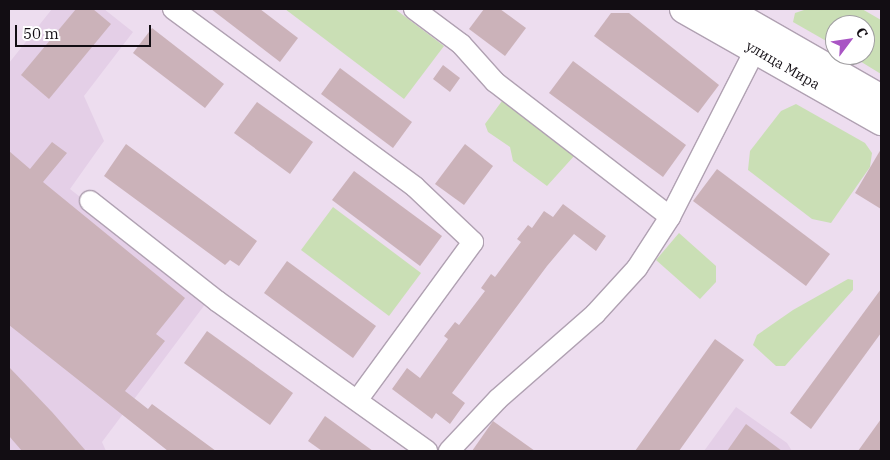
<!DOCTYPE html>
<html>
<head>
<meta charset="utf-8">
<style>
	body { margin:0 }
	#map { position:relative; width:890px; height:460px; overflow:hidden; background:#edddef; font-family:"IBM Plex Serif",serif }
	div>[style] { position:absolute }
	.built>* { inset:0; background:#e4cfe7 }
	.green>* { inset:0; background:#cadfb5 }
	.building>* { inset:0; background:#cbb2b9 }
	.roads { filter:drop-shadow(1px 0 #b0a1b2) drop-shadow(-1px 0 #b0a1b2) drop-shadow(0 1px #b0a1b2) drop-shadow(0 -1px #b0a1b2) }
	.street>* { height:20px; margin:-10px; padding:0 10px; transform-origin:10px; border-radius:10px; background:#fff }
	.primary>* { height:28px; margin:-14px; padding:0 14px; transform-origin:14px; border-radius:14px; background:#fff }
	span { translate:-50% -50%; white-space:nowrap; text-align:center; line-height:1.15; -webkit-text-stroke:4px #fff; paint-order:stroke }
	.street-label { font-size:14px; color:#120d13 }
	.frame { position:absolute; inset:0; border:10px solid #120d13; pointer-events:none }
	.north { position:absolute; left:825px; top:15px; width:50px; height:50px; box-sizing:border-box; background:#fff; border:1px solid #a09ea1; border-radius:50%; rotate:59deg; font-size:14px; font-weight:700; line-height:20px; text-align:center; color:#120d13 }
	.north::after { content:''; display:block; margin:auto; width:18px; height:22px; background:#a955c4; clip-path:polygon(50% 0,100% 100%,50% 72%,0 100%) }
	.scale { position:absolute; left:15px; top:25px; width:136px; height:22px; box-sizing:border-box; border:2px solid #120d13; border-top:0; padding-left:6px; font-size:15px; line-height:18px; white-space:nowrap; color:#120d13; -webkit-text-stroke:4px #fff; paint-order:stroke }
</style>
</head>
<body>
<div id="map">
	<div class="built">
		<i style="clip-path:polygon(52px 9px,104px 9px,133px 32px,84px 96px,104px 141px,70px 189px,209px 299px,102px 442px,106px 451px,9px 451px,9px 63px)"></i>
		<i style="clip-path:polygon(736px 407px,787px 443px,792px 451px,704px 451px)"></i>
	</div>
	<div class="green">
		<i style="clip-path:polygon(285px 9px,395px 9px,444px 46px,404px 99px)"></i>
		<i style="clip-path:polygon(807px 9px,862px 9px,881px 20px,881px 74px,850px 55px,865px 55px,865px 25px,835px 25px,835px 46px,793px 22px,795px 13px)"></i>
		<i style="clip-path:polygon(502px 101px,575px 155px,547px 186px,513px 161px,510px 147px,488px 132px,485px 124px)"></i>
		<i style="clip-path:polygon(796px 104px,865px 143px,872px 153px,870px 167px,831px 223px,812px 219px,748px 170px,750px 151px,781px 111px)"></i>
		<i style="clip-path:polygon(333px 207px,421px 273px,389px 316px,301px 250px)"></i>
		<i style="clip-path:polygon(679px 233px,716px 266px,716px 282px,700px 299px,656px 260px)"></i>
		<i style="clip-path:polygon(848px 279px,853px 280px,853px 290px,785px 366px,776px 366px,753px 345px,757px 335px,793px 310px)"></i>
	</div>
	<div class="building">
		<i style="clip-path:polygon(76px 9px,93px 9px,111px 24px,49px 99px,21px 75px)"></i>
		<i style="clip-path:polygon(211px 9px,260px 9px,298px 38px,280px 62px)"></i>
		<i style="clip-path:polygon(484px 9px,500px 9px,526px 28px,505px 56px,469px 29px)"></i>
		<i style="clip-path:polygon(611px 13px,629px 13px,719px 85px,698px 113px,594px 36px)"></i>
		<i style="clip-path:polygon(152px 28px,224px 84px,205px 108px,133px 53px)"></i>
		<i style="clip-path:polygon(573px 61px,686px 145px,663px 177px,549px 93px)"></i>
		<i style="clip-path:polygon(443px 65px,460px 78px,450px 92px,433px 79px)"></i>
		<i style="clip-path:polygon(340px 68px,412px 122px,393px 148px,321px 94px)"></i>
		<i style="clip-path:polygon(257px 102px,313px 142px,290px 174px,234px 133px)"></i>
		<i style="clip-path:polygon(52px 142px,67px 153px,43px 182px,185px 298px,156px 334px,165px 341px,125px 391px,148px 409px,152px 404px,216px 451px,168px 451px,9px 325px,9px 151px,30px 169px)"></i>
		<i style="clip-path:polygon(126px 144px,257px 241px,239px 266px,230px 260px,225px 265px,104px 176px)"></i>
		<i style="clip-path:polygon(465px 144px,493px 166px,464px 205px,435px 184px)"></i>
		<i style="clip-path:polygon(881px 149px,881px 209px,855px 193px)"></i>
		<i style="clip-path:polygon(717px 169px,830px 254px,806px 286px,693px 201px)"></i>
		<i style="clip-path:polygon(354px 171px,442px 236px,420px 266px,332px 200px)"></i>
		<i style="clip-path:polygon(563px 204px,606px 236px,596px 251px,574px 234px,547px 266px,452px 393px,465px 403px,450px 424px,436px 413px,432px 419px,392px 389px,407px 368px,420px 378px,448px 339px,444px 336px,455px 322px,459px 325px,485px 291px,481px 288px,491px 274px,495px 277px,521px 242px,517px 239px,528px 225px,532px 228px,544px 211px,553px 217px)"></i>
		<i style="clip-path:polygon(287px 261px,376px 326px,353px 358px,264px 293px)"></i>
		<i style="clip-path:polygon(881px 289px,881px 333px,811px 429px,790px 413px)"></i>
		<i style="clip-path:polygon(207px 331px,293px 393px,270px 425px,184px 363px)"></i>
		<i style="clip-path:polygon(715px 339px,744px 360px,679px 451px,635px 451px)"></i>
		<i style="clip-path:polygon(9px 367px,52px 412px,86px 451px,22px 451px,9px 436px)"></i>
		<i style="clip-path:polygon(325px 416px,373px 451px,322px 451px,308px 441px)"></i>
		<i style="clip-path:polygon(881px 419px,881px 451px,858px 451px)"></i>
		<i style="clip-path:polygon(493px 421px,535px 451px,472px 451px)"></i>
		<i style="clip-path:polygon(746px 424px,782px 451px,727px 451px)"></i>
	</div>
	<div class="roads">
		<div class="street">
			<i style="left:173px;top:9px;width:300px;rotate:36.3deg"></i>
			<i style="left:415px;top:187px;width:80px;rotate:43.5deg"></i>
			<i style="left:473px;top:242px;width:195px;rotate:126.2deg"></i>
			<i style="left:414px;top:9px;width:59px;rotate:36.7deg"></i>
			<i style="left:461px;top:44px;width:51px;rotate:48.2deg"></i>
			<i style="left:495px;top:82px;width:221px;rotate:37.6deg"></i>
			<i style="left:90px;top:201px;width:162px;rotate:38.2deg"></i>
			<i style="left:217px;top:301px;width:258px;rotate:35.5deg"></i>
			<i style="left:449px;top:451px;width:71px;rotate:-46.7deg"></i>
			<i style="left:498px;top:399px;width:129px;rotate:-41.2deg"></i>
			<i style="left:595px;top:314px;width:62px;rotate:-47.6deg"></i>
			<i style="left:637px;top:268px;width:61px;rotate:-57.1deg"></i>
			<i style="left:670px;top:217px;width:187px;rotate:-63deg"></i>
		</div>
		<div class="primary">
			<i style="left:684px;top:9px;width:227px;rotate:29.6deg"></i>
			<i style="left:724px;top:9px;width:181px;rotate:29.8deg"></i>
		</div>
	</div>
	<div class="street-label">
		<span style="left:783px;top:65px;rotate:30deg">улица Мира</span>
	</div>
	<div class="frame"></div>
	<div class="north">С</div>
	<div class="scale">50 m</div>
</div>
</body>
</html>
